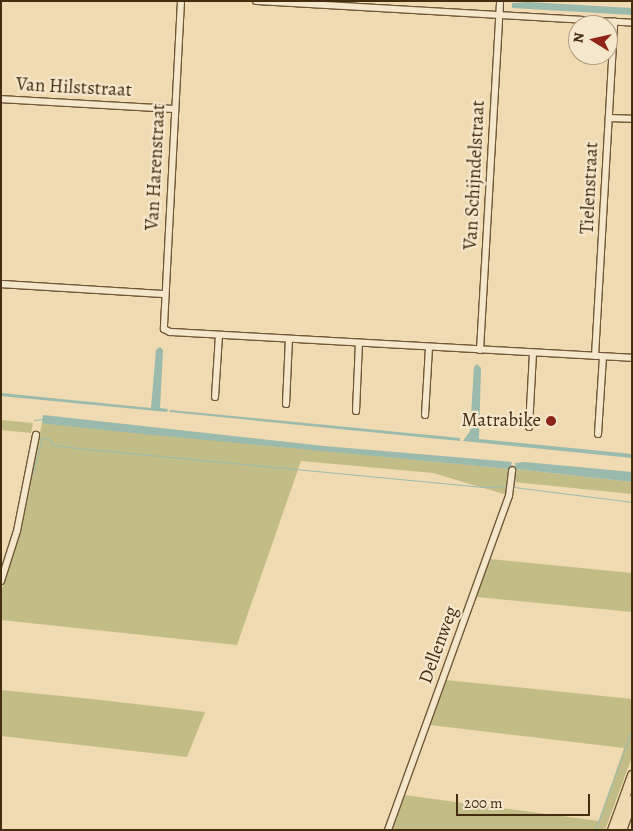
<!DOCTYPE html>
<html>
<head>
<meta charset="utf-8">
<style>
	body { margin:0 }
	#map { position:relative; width:633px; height:831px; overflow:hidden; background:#f0dab1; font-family:Alegreya,serif }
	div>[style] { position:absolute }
	.green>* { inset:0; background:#c2bd86 }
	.water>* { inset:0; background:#9abaad }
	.stream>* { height:1px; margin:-0.5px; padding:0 0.5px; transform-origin:0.5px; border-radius:0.5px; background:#9abaad }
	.roads { filter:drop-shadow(1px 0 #705838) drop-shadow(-1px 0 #705838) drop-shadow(0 1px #705838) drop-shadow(0 -1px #705838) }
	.minor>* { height:6px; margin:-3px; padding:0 3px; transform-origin:3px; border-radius:3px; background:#f5e7cc }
	.highway>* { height:9px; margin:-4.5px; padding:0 4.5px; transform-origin:4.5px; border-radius:4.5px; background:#f0dab1 }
	.dots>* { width:14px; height:14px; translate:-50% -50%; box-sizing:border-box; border:2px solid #f5e7cc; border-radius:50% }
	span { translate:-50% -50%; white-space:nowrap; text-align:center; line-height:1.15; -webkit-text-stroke:4.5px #f5e7cc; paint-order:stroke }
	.street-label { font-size:19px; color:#452d10 }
	.poi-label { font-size:19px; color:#452d10 }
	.right { translate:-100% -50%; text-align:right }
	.frame { position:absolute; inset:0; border:2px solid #452d10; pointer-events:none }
	.north { position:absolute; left:568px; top:15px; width:50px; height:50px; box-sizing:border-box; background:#f5e7cc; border:1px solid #af9d81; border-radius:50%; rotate:279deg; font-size:14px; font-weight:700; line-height:20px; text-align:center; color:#452d10 }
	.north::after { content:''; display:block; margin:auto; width:18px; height:22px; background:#8f2418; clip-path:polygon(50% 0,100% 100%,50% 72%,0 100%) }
	.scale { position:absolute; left:456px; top:794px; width:134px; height:22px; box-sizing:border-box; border:2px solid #452d10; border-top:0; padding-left:6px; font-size:15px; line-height:18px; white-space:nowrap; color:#452d10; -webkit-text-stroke:4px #f5e7cc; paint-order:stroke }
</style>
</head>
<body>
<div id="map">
	<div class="green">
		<i style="clip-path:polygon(1px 420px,33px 423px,31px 433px,1px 430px)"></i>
		<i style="clip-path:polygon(42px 423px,510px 469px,507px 495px,433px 473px,301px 461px,237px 645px,1px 620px,1px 592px,17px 543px)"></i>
		<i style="clip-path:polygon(516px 469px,632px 482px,632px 494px,514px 482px)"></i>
		<i style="clip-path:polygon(490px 559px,632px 573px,632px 612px,476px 597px)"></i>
		<i style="clip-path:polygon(446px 680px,632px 699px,632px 757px,605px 830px,392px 830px,404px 795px,599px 821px,624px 748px,430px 725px)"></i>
		<i style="clip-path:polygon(1px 690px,92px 699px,205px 712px,187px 757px,1px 736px)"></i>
	</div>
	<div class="water">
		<i style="clip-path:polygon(528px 2px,632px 8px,632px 15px,512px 8px,512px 3px)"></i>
		<i style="clip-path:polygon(160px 347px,163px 350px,160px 408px,168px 409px,167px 412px,1px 396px,1px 393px,151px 408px,156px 350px)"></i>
		<i style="clip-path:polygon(477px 364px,481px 368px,479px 439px,632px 454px,632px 458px,463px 441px,470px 431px,474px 367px)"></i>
		<i style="clip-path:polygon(170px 410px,460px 438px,460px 441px,170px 412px)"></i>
		<i style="clip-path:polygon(43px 415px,324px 446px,512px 462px,510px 469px,133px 433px,48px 424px,42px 423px)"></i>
		<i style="clip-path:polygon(525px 462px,632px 472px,632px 482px,516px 469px,515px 463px)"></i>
	</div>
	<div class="stream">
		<i style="left:34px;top:420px;width:9px;rotate:-6deg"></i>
		<i style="left:511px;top:465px;width:4px;rotate:14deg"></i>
		<i style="left:33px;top:473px;width:36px;rotate:-76deg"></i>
		<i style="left:42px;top:438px;width:7px;rotate:8deg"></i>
		<i style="left:49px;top:439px;width:7px;rotate:56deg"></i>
		<i style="left:53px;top:445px;width:35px;rotate:7deg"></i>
		<i style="left:88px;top:449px;width:397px;rotate:5.5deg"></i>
		<i style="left:483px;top:487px;width:25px;rotate:-2deg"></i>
		<i style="left:514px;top:487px;width:119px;rotate:7.2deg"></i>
		<i style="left:595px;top:830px;width:108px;rotate:-69.9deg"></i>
	</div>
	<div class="roads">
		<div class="minor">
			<i style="left:181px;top:1px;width:328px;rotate:93deg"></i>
			<i style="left:164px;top:329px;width:7px;rotate:27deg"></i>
			<i style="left:170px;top:332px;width:463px;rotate:3.2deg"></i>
			<i style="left:256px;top:1px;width:377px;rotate:3.3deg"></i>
			<i style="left:1px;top:99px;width:174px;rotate:3.3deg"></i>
			<i style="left:609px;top:118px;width:23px;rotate:2deg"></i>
			<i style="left:1px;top:284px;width:163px;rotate:3.5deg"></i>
			<i style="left:480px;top:350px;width:350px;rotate:-86.7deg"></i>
			<i style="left:595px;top:356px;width:335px;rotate:-86.7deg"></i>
			<i style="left:215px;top:397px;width:62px;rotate:-86.3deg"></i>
			<i style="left:286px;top:404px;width:65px;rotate:-87.4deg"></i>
			<i style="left:356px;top:411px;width:68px;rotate:-87.5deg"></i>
			<i style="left:425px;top:415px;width:68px;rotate:-86.6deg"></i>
			<i style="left:529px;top:427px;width:74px;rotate:-86.9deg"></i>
			<i style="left:598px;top:434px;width:77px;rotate:-86.3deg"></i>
			<i style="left:1px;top:581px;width:52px;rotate:-72.3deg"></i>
			<i style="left:17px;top:531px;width:98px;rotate:-78.8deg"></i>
			<i style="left:388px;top:830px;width:355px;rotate:-70.1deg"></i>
			<i style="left:509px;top:496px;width:26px;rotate:-83deg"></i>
		</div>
		<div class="highway">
			<i style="left:612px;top:830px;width:59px;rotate:-70deg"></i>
			<i style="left:621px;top:830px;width:33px;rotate:-70deg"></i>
		</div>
	</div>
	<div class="dots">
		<i style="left:551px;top:421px;background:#8f2418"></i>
	</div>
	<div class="street-label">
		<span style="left:74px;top:88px;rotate:3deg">Van Hilststraat</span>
		<span style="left:156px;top:167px;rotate:-87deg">Van Harenstraat</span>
		<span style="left:475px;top:175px;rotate:-87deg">Van Schijndelstraat</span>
		<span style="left:590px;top:188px;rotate:-87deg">Tielenstraat</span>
		<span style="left:439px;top:645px;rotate:-70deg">Dellenweg</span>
	</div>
	<div class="poi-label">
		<span class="right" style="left:541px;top:421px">Matrabike</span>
	</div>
	<div class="frame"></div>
	<div class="north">N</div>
	<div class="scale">200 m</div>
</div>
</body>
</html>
